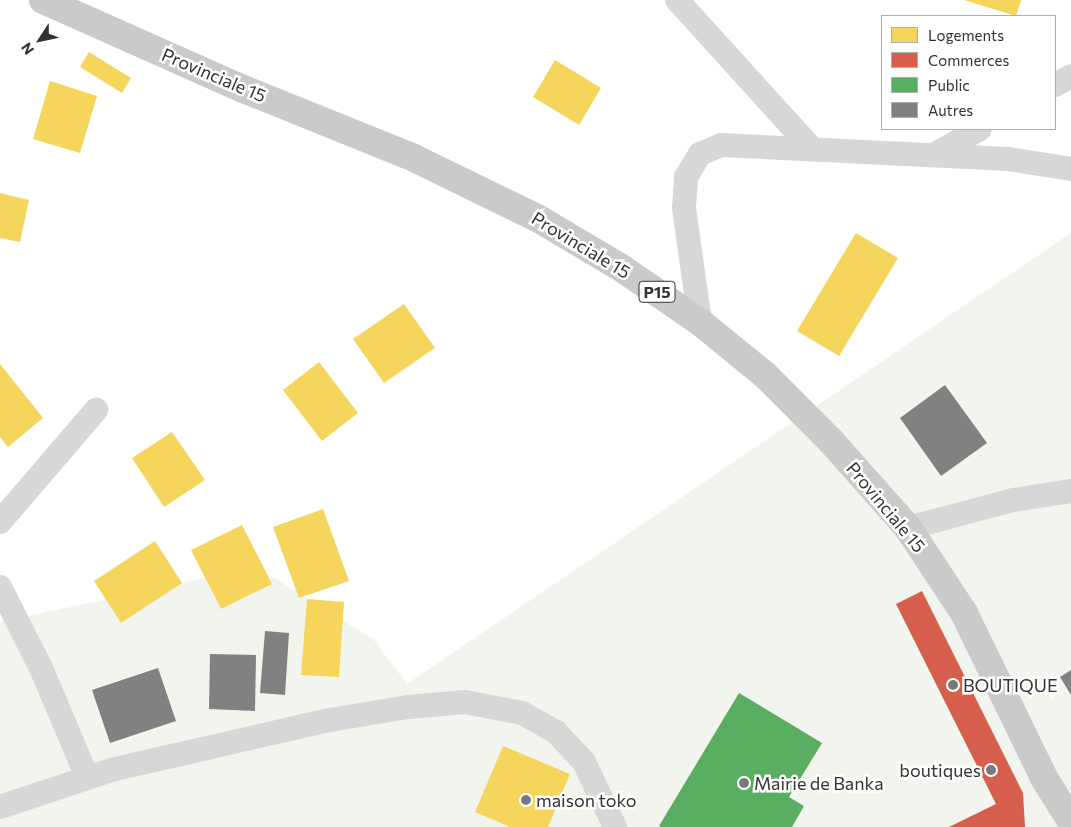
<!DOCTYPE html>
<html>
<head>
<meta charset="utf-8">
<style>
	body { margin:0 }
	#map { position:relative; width:1071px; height:827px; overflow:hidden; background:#fff; font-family:Commissioner,sans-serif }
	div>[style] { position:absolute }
	.green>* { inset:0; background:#f1f5ed }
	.homes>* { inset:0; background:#f6d55c }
	.shops>* { inset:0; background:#d6604d }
	.public>* { inset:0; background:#5aae61 }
	.building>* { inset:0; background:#818181 }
	.minor>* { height:24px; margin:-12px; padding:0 12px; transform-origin:12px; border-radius:12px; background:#d7d7d7 }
	.primary>* { height:28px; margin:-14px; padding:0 14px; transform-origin:14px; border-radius:14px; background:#cacaca }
	.dots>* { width:14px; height:14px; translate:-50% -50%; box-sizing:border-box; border:2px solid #fff; border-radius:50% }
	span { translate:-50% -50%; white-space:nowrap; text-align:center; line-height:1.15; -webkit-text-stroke:5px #fff; paint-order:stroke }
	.shield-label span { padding:1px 4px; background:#fff; border:1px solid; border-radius:4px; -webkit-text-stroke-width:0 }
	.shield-label { font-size:16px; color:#333; font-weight:700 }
	.street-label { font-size:18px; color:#333 }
	.poi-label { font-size:18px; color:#333 }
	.left { translate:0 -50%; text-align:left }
	.right { translate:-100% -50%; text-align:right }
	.legend { position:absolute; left:881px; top:15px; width:175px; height:115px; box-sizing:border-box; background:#fff; border:1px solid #adadad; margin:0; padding:6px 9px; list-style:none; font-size:15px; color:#333 }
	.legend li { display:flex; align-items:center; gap:10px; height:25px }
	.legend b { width:25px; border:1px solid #adadad }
	.north { position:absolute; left:15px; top:15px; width:50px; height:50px; -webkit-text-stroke:4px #fff; paint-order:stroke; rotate:235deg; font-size:14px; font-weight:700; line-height:20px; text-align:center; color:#333 }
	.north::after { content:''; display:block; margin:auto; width:18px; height:22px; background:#333; clip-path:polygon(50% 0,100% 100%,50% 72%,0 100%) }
</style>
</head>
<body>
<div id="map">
	<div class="green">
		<i style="clip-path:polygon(1071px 233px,1071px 827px,0 827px,0 622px,257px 567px,374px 640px,407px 684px)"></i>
	</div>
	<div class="homes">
		<i style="clip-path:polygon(964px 0,1021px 0,1016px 16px)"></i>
		<i style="clip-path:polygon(89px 52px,131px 78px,122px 93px,80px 67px)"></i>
		<i style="clip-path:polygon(555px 60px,601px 88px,579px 125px,533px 97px)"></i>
		<i style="clip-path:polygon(50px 81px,97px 96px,80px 153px,33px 139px)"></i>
		<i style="clip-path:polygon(0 193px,29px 200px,20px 242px,0 238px)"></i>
		<i style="clip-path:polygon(856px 233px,898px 258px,839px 356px,797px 331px)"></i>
		<i style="clip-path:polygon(404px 304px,435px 348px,384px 383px,353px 339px)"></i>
		<i style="clip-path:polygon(319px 362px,358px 413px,322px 441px,283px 390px)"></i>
		<i style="clip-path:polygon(0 364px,43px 418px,8px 447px,0 437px)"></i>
		<i style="clip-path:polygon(172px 432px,205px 480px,164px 507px,132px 458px)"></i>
		<i style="clip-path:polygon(323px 509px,349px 581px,299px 598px,273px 527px)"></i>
		<i style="clip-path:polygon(242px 525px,272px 584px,221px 609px,191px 550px)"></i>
		<i style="clip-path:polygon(155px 541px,182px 583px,121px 623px,94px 581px)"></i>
		<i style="clip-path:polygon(307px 599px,344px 602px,339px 677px,301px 675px)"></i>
		<i style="clip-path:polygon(503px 746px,570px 774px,548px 827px,510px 827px,475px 812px)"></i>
	</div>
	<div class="shops">
		<i style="clip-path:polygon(922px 591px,1023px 793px,1025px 827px,949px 827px,996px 804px,896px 604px)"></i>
	</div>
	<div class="public">
		<i style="clip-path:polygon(739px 693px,822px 743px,789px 797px,804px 806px,792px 827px,661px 827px,659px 826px)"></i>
	</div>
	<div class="building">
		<i style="clip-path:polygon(945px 385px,987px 443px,941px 476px,900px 418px)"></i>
		<i style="clip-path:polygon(265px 631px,289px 633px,285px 695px,260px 693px)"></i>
		<i style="clip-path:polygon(210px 654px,256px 655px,255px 711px,209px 709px)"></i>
		<i style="clip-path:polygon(158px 668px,176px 721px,110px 743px,92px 690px)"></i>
		<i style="clip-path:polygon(1071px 670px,1071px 695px,1060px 677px)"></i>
	</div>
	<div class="minor">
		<i style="left:677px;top:0;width:201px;rotate:47.8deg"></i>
		<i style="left:1055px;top:85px;width:18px;rotate:-29deg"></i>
		<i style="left:935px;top:154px;width:51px;rotate:-29.1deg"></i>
		<i style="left:700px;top:322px;width:115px;rotate:-98deg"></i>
		<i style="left:684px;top:208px;width:31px;rotate:-86deg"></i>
		<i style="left:686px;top:177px;width:27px;rotate:-59deg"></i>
		<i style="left:700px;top:154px;width:23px;rotate:-23deg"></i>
		<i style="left:721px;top:145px;width:287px;rotate:2.8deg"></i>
		<i style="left:1008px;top:159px;width:64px;rotate:9deg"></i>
		<i style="left:0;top:522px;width:148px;rotate:-49.4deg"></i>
		<i style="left:908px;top:528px;width:109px;rotate:-14.9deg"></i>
		<i style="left:1013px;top:500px;width:59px;rotate:-8.8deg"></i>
		<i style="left:0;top:587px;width:91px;rotate:63.2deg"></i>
		<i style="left:41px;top:668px;width:118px;rotate:67.1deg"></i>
		<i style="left:0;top:807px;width:117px;rotate:-18.4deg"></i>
		<i style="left:111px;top:770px;width:225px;rotate:-12.9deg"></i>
		<i style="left:330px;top:720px;width:79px;rotate:-9.5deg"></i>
		<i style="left:408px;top:707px;width:57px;rotate:-5deg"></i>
		<i style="left:465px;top:702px;width:58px;rotate:10.9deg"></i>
		<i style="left:522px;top:713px;width:39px;rotate:29deg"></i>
		<i style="left:556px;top:732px;width:41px;rotate:47deg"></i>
		<i style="left:584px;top:762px;width:72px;rotate:64.5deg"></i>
	</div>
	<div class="primary">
		<i style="left:43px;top:0;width:217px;rotate:24deg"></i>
		<i style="left:241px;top:88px;width:187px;rotate:22deg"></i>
		<i style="left:414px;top:158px;width:139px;rotate:26deg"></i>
		<i style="left:539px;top:219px;width:94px;rotate:30.7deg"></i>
		<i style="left:620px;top:267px;width:97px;rotate:34.5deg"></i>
		<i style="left:700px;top:322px;width:84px;rotate:39.2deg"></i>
		<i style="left:765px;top:375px;width:92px;rotate:45deg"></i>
		<i style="left:830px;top:440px;width:118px;rotate:48.4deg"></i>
		<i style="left:908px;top:528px;width:102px;rotate:56.6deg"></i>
		<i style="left:964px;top:613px;width:183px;rotate:64.1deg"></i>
		<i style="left:1044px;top:778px;width:51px;rotate:57.9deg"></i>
	</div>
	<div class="dots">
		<i style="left:953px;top:685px;background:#7a7a7a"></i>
		<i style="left:991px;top:770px;background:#7a7a7a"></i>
		<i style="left:744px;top:783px;background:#7a7a7a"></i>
		<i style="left:526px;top:800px;background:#7a7a7a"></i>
	</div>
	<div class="shield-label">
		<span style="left:657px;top:292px">P15</span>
	</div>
	<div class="street-label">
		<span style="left:214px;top:75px;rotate:23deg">Provinciale 15</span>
		<span style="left:581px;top:245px;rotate:31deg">Provinciale 15</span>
		<span style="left:886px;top:507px;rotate:50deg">Provinciale 15</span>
	</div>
	<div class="poi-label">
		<span class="left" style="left:963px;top:685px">BOUTIQUE</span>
		<span class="right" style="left:981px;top:770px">boutiques</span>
		<span class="left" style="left:754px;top:783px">Mairie de Banka</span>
		<span class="left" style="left:536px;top:800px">maison toko</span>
	</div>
	<ul class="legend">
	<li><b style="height:14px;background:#f6d55c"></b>Logements</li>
	<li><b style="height:14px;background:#d6604d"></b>Commerces</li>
	<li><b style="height:14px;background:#5aae61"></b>Public</li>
	<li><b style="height:14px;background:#818181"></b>Autres</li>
	</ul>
	<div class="north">N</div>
</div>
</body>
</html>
